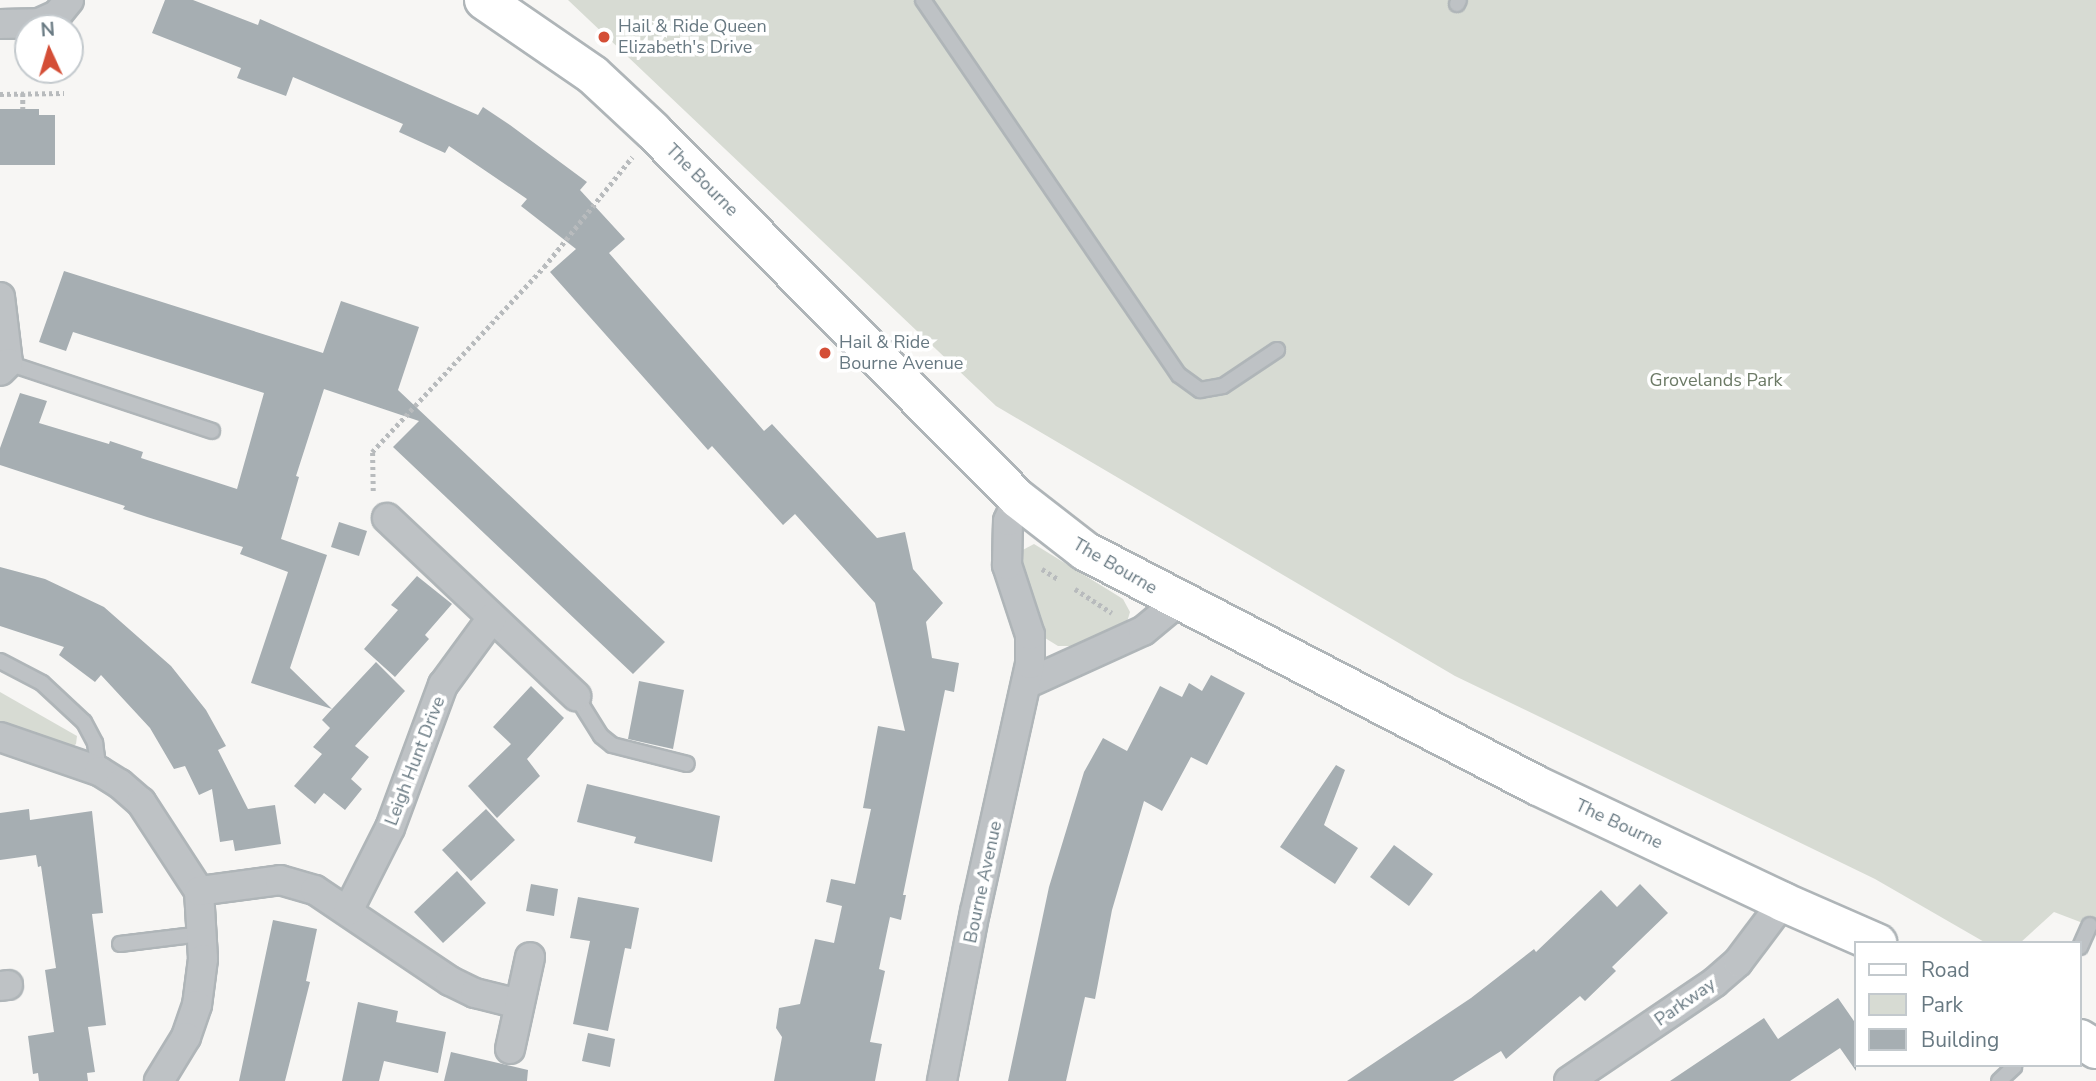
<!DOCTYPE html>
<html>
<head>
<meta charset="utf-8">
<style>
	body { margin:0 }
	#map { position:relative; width:2096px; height:1081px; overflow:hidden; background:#f7f6f4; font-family:"Nunito Sans",sans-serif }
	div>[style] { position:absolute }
	.green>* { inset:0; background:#d7dbd3 }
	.building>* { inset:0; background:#a6aeb2 }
	.path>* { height:4.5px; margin-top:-2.25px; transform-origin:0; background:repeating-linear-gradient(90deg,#b8bbbd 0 3.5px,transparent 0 7px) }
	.roads { filter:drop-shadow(2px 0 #afb5b8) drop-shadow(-2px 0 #afb5b8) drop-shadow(0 2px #afb5b8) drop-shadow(0 -2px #afb5b8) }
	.lane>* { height:14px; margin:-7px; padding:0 7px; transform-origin:7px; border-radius:7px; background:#bec2c5 }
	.street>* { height:28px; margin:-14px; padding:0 14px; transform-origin:14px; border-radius:14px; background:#bec2c5 }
	.primary>* { height:38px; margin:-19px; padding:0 19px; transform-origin:19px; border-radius:19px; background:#fff }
	.dots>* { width:19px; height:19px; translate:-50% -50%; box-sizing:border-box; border:4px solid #fff; border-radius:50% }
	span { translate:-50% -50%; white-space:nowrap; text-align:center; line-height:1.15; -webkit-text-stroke:7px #fff; paint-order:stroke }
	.poi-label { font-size:18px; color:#687982 }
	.left { translate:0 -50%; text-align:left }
	.street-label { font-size:18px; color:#687982 }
	.park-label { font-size:18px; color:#6c7a66 }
	.legend { position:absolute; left:1854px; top:941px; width:228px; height:126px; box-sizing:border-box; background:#fff; border:2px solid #c3c9cd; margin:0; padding:9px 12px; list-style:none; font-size:21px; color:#687982 }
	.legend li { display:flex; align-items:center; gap:14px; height:35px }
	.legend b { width:35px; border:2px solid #c3c9cd }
	.north { position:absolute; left:14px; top:14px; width:70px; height:70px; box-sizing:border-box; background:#fff; border:2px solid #c3c9cd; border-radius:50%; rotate:356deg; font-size:19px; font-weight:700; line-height:28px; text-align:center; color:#687982 }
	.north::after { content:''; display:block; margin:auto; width:24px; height:32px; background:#d44e36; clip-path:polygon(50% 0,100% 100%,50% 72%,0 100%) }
</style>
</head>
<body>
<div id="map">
	<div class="green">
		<i style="clip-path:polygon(568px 0,2096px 0,2096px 928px,2054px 912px,2020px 943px,1986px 943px,1875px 879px,1455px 676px,996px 406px)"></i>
		<i style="clip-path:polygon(1034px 544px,1123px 599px,1130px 612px,1127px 622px,1078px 646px,1058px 646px,1045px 638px,1039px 631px,1017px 553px)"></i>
		<i style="clip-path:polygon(0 692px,77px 736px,76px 744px,71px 748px,63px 748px,0 722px)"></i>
	</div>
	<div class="building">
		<i style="clip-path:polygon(165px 0,193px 0,258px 25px,260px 19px,478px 115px,483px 107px,510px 125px,587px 182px,580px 190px,625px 239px,609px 253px,764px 431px,772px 424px,877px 538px,905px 532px,913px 569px,943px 603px,926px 622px,932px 658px,959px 663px,954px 692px,945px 690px,903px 895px,906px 895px,901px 920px,890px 917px,879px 969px,885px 971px,870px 1042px,882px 1044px,875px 1081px,774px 1081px,782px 1037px,776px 1028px,779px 1008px,800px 1004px,815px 939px,834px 943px,842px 906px,826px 902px,831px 879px,855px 884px,871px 809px,863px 808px,878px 726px,905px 731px,875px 603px,795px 514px,783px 525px,712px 446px,708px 450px,550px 272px,576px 249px,521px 206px,527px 199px,449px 146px,445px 153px,399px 132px,403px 124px,293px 77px,286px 96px,237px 78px,241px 68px,152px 33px)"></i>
		<i style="clip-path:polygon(0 109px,39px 109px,39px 115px,55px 115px,55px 165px,0 165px)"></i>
		<i style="clip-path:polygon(64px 271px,323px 353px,341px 301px,419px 327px,398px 390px,665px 642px,633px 674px,393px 447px,419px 421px,324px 389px,296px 476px,299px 477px,281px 539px,327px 555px,290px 668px,332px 709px,376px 662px,405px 691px,355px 746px,369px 757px,351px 779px,362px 789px,345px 810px,324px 793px,315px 804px,294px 786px,322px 754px,313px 747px,330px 728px,322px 720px,332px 709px,251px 683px,288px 572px,240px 554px,243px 547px,147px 517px,123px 509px,125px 506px,0 465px,0 448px,20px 393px,47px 401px,39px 423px,109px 444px,110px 441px,143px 452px,141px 458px,237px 489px,264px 393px,73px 332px,66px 351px,39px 342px)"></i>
		<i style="clip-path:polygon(339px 522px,367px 531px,359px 556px,331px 547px)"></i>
		<i style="clip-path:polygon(0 567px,45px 579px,104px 607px,171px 666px,206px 710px,226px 746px,218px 750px,248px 809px,275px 805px,281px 844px,235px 851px,233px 840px,220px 842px,212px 789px,199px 795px,185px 766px,174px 769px,150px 728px,101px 675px,95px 682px,59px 655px,64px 647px,0 626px)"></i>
		<i style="clip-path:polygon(417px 576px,452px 604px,425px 635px,429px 639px,395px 677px,364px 649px,398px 610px,391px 605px)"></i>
		<i style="clip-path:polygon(1211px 675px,1245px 693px,1207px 765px,1191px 757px,1162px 811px,1144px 801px,1112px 910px,1095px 999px,1085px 997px,1066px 1081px,1008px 1081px,1049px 887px,1084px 772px,1103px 738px,1127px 751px,1160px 686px,1182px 697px,1189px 683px,1202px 691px)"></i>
		<i style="clip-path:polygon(639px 681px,684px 690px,673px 749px,628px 739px)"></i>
		<i style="clip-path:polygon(531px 686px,564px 718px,527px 759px,540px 776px,497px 818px,468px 786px,511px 744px,493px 727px)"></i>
		<i style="clip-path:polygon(1336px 765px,1345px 770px,1324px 825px,1358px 848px,1335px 884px,1280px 847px)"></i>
		<i style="clip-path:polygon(587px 784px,720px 816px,712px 862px,634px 843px,636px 837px,577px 822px)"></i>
		<i style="clip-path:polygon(29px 809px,30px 820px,92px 811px,103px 913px,92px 914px,106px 1025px,88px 1027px,95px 1072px,87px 1073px,88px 1081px,39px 1081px,38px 1073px,33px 1074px,28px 1036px,54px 1032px,45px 970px,56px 968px,41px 866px,38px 867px,36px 855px,0 860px,0 813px)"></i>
		<i style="clip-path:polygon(486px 809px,515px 840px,471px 881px,442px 850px)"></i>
		<i style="clip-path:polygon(1394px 845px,1433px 874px,1409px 906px,1370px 877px)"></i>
		<i style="clip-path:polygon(457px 871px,486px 903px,443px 943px,414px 912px)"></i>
		<i style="clip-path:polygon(531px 884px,558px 889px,554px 916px,526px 911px)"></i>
		<i style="clip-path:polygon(1640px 884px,1668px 913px,1612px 967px,1616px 971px,1585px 1001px,1580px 996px,1506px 1059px,1501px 1051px,1453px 1081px,1347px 1081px,1471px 998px,1534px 949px,1536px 952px,1601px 890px,1617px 907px)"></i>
		<i style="clip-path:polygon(578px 897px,639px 908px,631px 949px,625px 948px,608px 1031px,573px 1024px,590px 941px,570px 938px)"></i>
		<i style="clip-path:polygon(273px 920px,317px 929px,306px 981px,310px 982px,285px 1081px,239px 1081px)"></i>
		<i style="clip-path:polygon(1838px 998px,1856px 1024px,1856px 1071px,1840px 1048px,1790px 1081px,1670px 1081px,1764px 1018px,1778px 1039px)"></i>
		<i style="clip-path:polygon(358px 1002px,398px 1011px,396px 1022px,446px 1032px,438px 1073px,384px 1061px,379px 1081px,342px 1081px)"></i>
		<i style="clip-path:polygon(588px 1033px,615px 1039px,610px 1067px,582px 1061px)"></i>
		<i style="clip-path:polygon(451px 1052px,528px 1070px,527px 1081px,444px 1081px)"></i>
	</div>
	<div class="path">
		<i style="left:23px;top:93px;width:16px;rotate:90deg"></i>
		<i style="left:0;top:94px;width:64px;rotate:-0.9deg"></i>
		<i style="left:373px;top:491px;width:39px;rotate:-91deg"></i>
		<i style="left:372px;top:452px;width:253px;rotate:-47.1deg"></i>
		<i style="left:544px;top:267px;width:141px;rotate:-51.3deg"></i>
		<i style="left:1042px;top:569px;width:19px;rotate:32deg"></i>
		<i style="left:1075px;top:589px;width:44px;rotate:33deg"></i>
	</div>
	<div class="roads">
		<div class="lane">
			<i style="left:923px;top:0;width:454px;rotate:55.7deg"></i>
			<i style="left:1179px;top:375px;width:26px;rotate:36deg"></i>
			<i style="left:1200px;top:390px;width:23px;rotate:-10deg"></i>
			<i style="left:1223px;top:386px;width:65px;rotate:-33.7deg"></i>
			<i style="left:1457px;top:4px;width:4px;rotate:-63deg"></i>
			<i style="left:8px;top:363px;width:215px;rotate:18.4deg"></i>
			<i style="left:0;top:661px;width:47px;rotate:27.6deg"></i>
			<i style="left:42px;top:683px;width:57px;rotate:42.9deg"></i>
			<i style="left:84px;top:722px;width:24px;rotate:62deg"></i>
			<i style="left:95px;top:743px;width:28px;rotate:82deg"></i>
			<i style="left:576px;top:696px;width:47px;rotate:58deg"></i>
			<i style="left:601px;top:736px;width:14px;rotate:39deg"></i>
			<i style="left:612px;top:745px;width:77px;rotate:14.2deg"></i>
			<i style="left:120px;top:944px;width:83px;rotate:-7deg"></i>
			<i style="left:2080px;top:947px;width:24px;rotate:-66deg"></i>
			<i style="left:1999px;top:1081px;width:21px;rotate:-43deg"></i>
		</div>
		<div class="street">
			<i style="left:0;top:24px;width:39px;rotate:-1deg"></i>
			<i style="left:39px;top:23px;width:20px;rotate:-24deg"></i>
			<i style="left:57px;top:15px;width:19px;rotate:-51deg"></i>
			<i style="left:0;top:297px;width:66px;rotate:83.1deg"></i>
			<i style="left:8px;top:363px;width:11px;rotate:135deg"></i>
			<i style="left:387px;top:518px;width:260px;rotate:43.3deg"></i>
			<i style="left:1026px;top:684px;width:128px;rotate:-24.4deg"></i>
			<i style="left:1143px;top:631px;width:45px;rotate:-39.6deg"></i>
			<i style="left:0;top:737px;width:105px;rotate:19deg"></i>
			<i style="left:99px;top:771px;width:25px;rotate:32deg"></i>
			<i style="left:120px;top:784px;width:28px;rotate:41deg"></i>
			<i style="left:141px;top:802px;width:106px;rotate:56.9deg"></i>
			<i style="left:199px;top:891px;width:68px;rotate:86.6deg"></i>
			<i style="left:203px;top:959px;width:46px;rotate:97.4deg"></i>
			<i style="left:197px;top:1005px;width:34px;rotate:109deg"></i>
			<i style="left:186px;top:1037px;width:52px;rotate:121.5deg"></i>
			<i style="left:199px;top:891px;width:82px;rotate:-7.7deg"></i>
			<i style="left:280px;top:880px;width:36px;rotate:16deg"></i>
			<i style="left:315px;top:890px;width:163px;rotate:34deg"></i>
			<i style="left:450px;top:981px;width:28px;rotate:26deg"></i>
			<i style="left:475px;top:993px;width:45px;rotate:14deg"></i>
			<i style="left:348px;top:911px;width:93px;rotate:-63.2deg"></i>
			<i style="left:390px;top:828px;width:153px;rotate:-69.7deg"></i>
			<i style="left:443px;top:685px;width:83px;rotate:-53.8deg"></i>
			<i style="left:0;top:986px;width:8px;rotate:-7deg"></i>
			<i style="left:510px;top:1049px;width:94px;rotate:-77.7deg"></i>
			<i style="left:942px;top:1081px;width:172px;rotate:-79deg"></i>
			<i style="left:975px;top:912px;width:254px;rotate:-77.5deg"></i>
			<i style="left:1030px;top:664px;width:29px;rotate:-90deg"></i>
			<i style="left:1030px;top:635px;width:74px;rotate:-108.2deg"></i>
			<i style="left:1007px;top:565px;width:44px;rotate:-88.7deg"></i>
			<i style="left:1008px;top:521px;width:24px;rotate:-66deg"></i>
			<i style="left:1569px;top:1081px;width:176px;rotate:-34.1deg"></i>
			<i style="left:1715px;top:982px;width:30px;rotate:-41deg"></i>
			<i style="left:1738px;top:962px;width:75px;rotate:-53.1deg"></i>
		</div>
		<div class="primary">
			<i style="left:484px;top:0;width:132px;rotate:34.5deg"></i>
			<i style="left:593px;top:75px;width:82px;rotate:43deg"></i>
			<i style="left:653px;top:131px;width:518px;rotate:45.23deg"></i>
			<i style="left:1018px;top:499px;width:85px;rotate:37.8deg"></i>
			<i style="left:1085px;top:551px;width:510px;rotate:27.42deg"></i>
			<i style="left:1538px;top:786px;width:271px;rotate:25.3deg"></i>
			<i style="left:1783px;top:902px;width:103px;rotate:23.6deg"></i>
			<i style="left:2080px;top:1039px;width:19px;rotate:32deg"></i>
		</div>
	</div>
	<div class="dots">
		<i style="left:604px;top:37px;background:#d44e36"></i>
		<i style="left:825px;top:353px;background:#d44e36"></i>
	</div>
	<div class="poi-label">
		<span class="left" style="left:618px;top:37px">Hail &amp; Ride Queen<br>Elizabeth's Drive</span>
		<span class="left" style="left:839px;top:353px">Hail &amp; Ride<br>Bourne Avenue</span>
	</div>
	<div class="street-label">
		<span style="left:702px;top:180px;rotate:45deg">The Bourne</span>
		<span style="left:1115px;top:566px;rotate:30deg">The Bourne</span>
		<span style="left:415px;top:761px;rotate:-69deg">Leigh Hunt Drive</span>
		<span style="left:1619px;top:824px;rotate:25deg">The Bourne</span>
		<span style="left:983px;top:882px;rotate:-78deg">Bourne Avenue</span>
		<span style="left:1685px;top:1002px;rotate:-35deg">Parkway</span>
	</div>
	<div class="park-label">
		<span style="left:1716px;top:380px">Grovelands Park</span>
	</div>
	<ul class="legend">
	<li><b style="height:9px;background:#fff"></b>Road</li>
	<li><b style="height:19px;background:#d7dbd3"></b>Park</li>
	<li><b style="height:19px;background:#a6aeb2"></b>Building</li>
	</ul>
	<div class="north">N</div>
</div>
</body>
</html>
